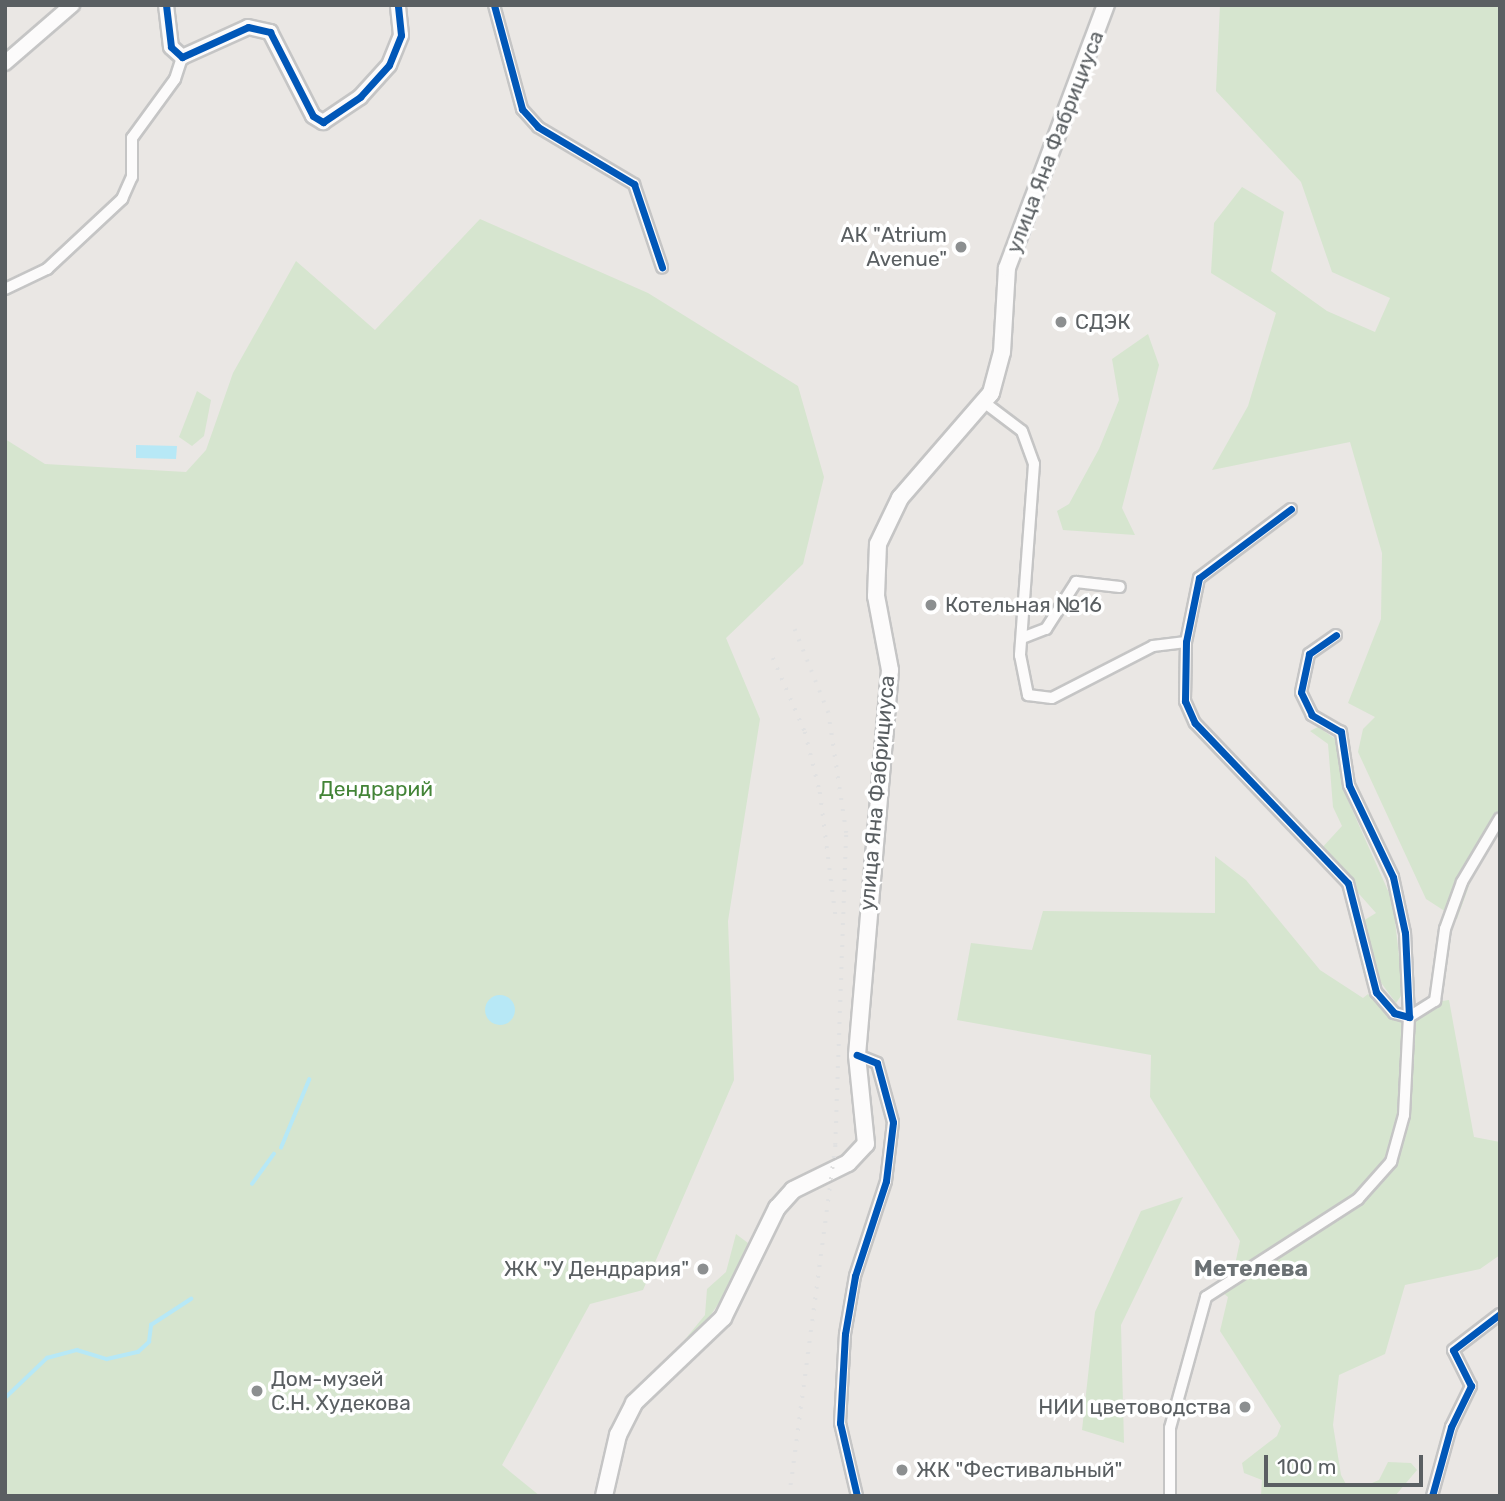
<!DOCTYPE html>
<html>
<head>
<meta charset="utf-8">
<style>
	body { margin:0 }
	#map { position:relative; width:1505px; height:1501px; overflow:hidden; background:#eae7e4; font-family:Rubik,sans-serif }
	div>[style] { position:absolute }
	.green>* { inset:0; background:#d6e5cf }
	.water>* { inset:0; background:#b7e8f6 }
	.round { border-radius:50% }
	.stream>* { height:3.5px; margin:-1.75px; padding:0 1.75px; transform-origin:1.75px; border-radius:1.75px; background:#b7e8f6 }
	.roads { filter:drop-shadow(2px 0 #c5c5c5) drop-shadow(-2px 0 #c5c5c5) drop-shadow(0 2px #c5c5c5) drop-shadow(0 -2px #c5c5c5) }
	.minor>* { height:10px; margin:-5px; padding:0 5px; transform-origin:5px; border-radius:5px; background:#fcfbfb }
	.tertiary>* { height:14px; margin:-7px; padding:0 7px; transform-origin:7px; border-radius:7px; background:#fcfbfb }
	.secondary>* { height:16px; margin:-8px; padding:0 8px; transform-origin:8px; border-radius:8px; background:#fcfbfb }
	.rail>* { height:3.5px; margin-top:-1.75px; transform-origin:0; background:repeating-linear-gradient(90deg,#e1e1e1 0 2px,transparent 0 11px) }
	.cycleway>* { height:7px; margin:-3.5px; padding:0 3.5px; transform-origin:3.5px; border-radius:3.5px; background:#0057b8 }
	.dots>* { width:19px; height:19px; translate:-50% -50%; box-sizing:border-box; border:4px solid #fff; border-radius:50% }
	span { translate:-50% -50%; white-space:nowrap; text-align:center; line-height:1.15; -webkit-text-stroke:7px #fff; paint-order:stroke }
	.street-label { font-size:21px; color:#5a5f62 }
	.poi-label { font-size:21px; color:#5a5f62 }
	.right { translate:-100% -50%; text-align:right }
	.left { translate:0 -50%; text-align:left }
	.park-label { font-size:21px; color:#438437 }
	.neighbourhood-label { font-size:23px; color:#6b7174; font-weight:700 }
	.frame { position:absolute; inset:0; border:7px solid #5a5f62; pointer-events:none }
	.scale { position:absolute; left:1264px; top:1455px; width:159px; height:32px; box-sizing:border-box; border:4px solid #5a5f62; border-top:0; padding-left:9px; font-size:21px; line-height:24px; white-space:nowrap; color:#5a5f62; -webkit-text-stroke:5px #fff; paint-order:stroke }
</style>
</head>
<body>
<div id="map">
	<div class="green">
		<i style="clip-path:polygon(1220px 5px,1500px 5px,1500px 830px,1474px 872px,1457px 919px,1426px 899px,1358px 752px,1363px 729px,1375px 717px,1348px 703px,1381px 619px,1382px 553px,1350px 442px,1212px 470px,1248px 406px,1276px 313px,1211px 273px,1214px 223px,1242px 187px,1284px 212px,1271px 271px,1327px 311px,1375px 332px,1390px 298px,1332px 272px,1301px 182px,1216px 91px)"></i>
		<i style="clip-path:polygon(480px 219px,648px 293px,798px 386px,824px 477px,803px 564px,726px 638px,760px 719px,728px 921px,734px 1080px,643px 1290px,590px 1304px,502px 1465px,540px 1496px,5px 1496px,5px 439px,45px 464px,186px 472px,206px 450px,233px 373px,296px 261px,375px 330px)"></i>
		<i style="clip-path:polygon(1148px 334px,1159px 365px,1122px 508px,1135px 535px,1063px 530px,1057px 511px,1069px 504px,1099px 449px,1119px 400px,1112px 359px)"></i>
		<i style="clip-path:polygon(197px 391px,211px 400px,204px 436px,192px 446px,179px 437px)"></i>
		<i style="clip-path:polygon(1318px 727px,1337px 740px,1346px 796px,1393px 902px,1403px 993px,1396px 1003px,1379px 980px,1363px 921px,1376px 913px,1320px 850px,1342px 826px,1333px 807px,1328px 744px,1310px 731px)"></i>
		<i style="clip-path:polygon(1215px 856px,1246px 880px,1320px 970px,1363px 998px,1368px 994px,1385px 1009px,1449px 1000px,1474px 1137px,1500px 1142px,1500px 1255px,1480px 1269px,1405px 1285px,1385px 1354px,1339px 1375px,1333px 1425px,1341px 1475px,1347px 1486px,1365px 1486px,1379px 1480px,1388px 1462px,1411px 1463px,1417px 1470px,1395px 1496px,1261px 1496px,1262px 1480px,1244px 1473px,1242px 1463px,1277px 1436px,1281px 1426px,1220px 1331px,1228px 1297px,1217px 1288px,1232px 1279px,1240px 1241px,1150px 1097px,1151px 1055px,957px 1020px,971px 943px,1032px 950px,1043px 911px,1215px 913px)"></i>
		<i style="clip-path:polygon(1183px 1197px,1121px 1325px,1124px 1443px,1082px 1430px,1095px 1312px,1141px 1211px)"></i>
		<i style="clip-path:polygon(736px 1234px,748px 1243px,727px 1291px,698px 1334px,678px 1348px,705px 1315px,707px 1289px,726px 1272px)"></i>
	</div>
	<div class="water">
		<i style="clip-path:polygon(136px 445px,177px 446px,176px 459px,136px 458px)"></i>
		<i class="round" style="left:485px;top:995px;width:30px;height:30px"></i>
	</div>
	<div class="stream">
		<i style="left:281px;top:1148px;width:74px;rotate:-67.6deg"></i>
		<i style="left:252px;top:1184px;width:37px;rotate:-54deg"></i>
		<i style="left:5px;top:1398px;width:58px;rotate:-43.6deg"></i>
		<i style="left:47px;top:1358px;width:31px;rotate:-15deg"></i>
		<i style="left:77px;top:1350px;width:31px;rotate:17deg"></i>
		<i style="left:107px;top:1359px;width:32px;rotate:-13deg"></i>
		<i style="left:138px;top:1352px;width:15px;rotate:-42deg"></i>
		<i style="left:149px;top:1342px;width:17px;rotate:-83deg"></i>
		<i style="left:151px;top:1325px;width:48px;rotate:-33deg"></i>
	</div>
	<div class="roads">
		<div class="minor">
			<i style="left:494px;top:5px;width:108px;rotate:74.9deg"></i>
			<i style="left:522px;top:109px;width:24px;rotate:48deg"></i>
			<i style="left:538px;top:127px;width:112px;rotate:30.7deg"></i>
			<i style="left:634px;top:184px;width:88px;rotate:71.4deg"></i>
			<i style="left:5px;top:289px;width:47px;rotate:-25.5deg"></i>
			<i style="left:47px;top:269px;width:103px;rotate:-43deg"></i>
			<i style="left:122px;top:199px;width:24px;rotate:-66deg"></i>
			<i style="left:132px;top:177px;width:39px;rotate:-90deg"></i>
			<i style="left:132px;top:138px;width:73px;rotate:-53.9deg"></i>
			<i style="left:175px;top:79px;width:23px;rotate:-72deg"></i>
			<i style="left:985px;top:403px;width:46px;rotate:37.1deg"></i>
			<i style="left:1022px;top:431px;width:35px;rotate:70deg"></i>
			<i style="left:1034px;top:464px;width:192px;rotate:94.2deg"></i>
			<i style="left:1020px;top:655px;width:41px;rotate:78.7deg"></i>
			<i style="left:1028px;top:695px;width:24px;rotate:7deg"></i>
			<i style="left:1052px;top:698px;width:114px;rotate:-27.2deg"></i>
			<i style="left:1153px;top:646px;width:33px;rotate:-7deg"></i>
			<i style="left:1291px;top:509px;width:115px;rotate:143.1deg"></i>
			<i style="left:1199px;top:578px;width:65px;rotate:101.5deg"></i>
			<i style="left:1186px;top:642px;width:59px;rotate:91deg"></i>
			<i style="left:1185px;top:701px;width:24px;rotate:66deg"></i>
			<i style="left:1195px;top:723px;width:221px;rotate:46.3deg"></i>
			<i style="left:1348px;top:883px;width:113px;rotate:75.6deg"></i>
			<i style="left:1376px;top:992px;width:28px;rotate:49deg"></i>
			<i style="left:1394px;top:1013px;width:16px;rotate:15deg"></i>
			<i style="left:1409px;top:1017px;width:84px;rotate:-92.7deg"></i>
			<i style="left:1405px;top:933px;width:57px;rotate:-102.1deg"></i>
			<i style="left:1393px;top:877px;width:102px;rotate:-115.6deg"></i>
			<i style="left:1349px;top:785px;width:54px;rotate:-98.6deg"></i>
			<i style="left:1341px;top:732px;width:34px;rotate:-150deg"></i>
			<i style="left:1312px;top:715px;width:25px;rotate:-116deg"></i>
			<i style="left:1301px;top:692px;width:39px;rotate:-78deg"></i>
			<i style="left:1309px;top:654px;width:33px;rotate:-35deg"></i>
			<i style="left:1022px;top:638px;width:26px;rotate:-21deg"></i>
			<i style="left:1046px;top:629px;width:56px;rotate:-57.4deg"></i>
			<i style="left:1076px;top:582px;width:44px;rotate:6.5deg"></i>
			<i style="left:857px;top:1496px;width:75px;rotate:-103.1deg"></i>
			<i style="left:840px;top:1423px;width:89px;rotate:-86.8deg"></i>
			<i style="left:845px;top:1334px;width:59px;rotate:-80.2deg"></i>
			<i style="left:855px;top:1276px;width:100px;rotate:-71.9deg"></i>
			<i style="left:886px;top:1181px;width:59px;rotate:-83.2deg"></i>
			<i style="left:893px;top:1122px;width:61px;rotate:-105.2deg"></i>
			<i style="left:877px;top:1063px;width:22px;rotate:-158deg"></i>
			<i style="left:1170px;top:1496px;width:68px;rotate:-90deg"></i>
			<i style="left:1170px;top:1428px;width:136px;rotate:-74.6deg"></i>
			<i style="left:1206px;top:1297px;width:181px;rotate:-32.8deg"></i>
			<i style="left:1358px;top:1199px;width:50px;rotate:-48.3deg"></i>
			<i style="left:1391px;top:1162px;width:49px;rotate:-74.5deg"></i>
			<i style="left:1404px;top:1115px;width:98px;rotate:-87.1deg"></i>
			<i style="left:1409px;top:1017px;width:31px;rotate:-32deg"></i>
			<i style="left:1435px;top:1001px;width:73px;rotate:-82.1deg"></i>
			<i style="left:1445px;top:929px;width:50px;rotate:-70.1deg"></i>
			<i style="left:1462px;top:882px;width:74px;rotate:-59.3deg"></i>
			<i style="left:1432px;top:1496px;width:72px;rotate:-74.6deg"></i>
			<i style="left:1451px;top:1427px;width:46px;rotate:-64deg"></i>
			<i style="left:1471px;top:1386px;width:40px;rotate:-116.6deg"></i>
			<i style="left:1453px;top:1350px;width:59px;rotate:-37.5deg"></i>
		</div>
		<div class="tertiary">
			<i style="left:166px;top:5px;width:42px;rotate:83.2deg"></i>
			<i style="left:171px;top:47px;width:15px;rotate:42deg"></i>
			<i style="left:182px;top:57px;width:72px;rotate:-24.4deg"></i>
			<i style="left:248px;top:27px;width:23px;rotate:13deg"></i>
			<i style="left:270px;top:32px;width:94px;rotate:62.9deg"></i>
			<i style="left:313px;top:116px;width:12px;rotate:31deg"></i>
			<i style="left:323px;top:122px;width:45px;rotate:-34deg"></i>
			<i style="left:360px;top:97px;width:43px;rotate:-47.8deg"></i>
			<i style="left:389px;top:65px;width:32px;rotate:-68deg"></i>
			<i style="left:401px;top:35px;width:30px;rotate:-96deg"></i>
			<i style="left:5px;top:63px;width:89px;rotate:-40.9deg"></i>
		</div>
		<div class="secondary">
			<i style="left:604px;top:1496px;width:63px;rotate:-77.1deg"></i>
			<i style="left:618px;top:1435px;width:36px;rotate:-63deg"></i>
			<i style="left:634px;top:1403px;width:123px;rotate:-43.7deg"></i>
			<i style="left:723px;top:1318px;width:123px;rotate:-63.9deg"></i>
			<i style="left:777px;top:1208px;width:24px;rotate:-48deg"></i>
			<i style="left:793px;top:1190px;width:61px;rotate:-26.1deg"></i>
			<i style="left:848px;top:1163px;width:26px;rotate:-47deg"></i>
			<i style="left:866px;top:1144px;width:89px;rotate:-95.8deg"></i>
			<i style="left:857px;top:1055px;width:386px;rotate:-85.1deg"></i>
			<i style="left:890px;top:670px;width:75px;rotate:-100.7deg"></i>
			<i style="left:876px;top:596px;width:52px;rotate:-87.8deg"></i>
			<i style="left:878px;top:544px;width:51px;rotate:-64.4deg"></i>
			<i style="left:900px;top:498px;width:139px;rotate:-49.1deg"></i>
			<i style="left:991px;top:393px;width:42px;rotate:-75deg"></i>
			<i style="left:1002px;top:352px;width:84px;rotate:-86.6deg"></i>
			<i style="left:1007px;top:268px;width:281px;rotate:-69.4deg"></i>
		</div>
	</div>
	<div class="rail">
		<i style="left:773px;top:658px;width:81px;rotate:66.6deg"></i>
		<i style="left:805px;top:732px;width:62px;rotate:76deg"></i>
		<i style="left:820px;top:792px;width:127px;rotate:82.8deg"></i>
		<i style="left:789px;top:1496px;width:354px;rotate:-82.5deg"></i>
		<i style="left:835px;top:1145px;width:312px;rotate:-88deg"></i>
		<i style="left:846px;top:833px;width:121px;rotate:-98.5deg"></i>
		<i style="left:828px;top:713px;width:99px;rotate:-111.9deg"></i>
	</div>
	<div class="cycleway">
		<i style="left:166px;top:5px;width:42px;rotate:83.2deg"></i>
		<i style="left:171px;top:47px;width:15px;rotate:42deg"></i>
		<i style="left:182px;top:57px;width:72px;rotate:-24.4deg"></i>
		<i style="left:248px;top:27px;width:23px;rotate:13deg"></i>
		<i style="left:270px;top:32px;width:94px;rotate:62.9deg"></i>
		<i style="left:313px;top:116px;width:12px;rotate:31deg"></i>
		<i style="left:323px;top:122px;width:45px;rotate:-34deg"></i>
		<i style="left:360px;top:97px;width:43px;rotate:-47.8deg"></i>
		<i style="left:389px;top:65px;width:32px;rotate:-68deg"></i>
		<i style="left:401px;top:35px;width:30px;rotate:-96deg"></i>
		<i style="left:494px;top:5px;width:108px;rotate:74.9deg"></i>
		<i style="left:522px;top:109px;width:24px;rotate:48deg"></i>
		<i style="left:538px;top:127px;width:112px;rotate:30.7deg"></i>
		<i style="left:634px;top:184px;width:88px;rotate:71.4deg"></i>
		<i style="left:1291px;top:509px;width:115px;rotate:143.1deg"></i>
		<i style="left:1199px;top:578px;width:65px;rotate:101.5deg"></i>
		<i style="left:1186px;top:642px;width:59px;rotate:91deg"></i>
		<i style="left:1185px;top:701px;width:24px;rotate:66deg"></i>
		<i style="left:1195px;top:723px;width:221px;rotate:46.3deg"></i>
		<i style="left:1348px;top:883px;width:113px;rotate:75.6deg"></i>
		<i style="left:1376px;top:992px;width:28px;rotate:49deg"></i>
		<i style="left:1394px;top:1013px;width:16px;rotate:15deg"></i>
		<i style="left:1409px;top:1017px;width:84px;rotate:-92.7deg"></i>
		<i style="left:1405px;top:933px;width:57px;rotate:-102.1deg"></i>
		<i style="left:1393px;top:877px;width:102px;rotate:-115.6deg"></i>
		<i style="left:1349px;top:785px;width:54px;rotate:-98.6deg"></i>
		<i style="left:1341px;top:732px;width:34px;rotate:-150deg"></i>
		<i style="left:1312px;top:715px;width:25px;rotate:-116deg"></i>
		<i style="left:1301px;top:692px;width:39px;rotate:-78deg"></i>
		<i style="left:1309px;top:654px;width:33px;rotate:-35deg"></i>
		<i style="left:857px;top:1496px;width:75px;rotate:-103.1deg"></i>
		<i style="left:840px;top:1423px;width:89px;rotate:-86.8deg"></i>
		<i style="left:845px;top:1334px;width:59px;rotate:-80.2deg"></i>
		<i style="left:855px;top:1276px;width:100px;rotate:-71.9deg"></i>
		<i style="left:886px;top:1181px;width:59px;rotate:-83.2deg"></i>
		<i style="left:893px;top:1122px;width:61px;rotate:-105.2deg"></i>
		<i style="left:877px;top:1063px;width:22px;rotate:-158deg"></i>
		<i style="left:1432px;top:1496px;width:72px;rotate:-74.6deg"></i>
		<i style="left:1451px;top:1427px;width:46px;rotate:-64deg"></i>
		<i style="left:1471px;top:1386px;width:40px;rotate:-116.6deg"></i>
		<i style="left:1453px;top:1350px;width:59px;rotate:-37.5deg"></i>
	</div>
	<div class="dots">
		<i style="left:961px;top:247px;background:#8c8f90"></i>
		<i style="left:1061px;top:322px;background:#8c8f90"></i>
		<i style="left:931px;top:605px;background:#8c8f90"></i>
		<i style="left:703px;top:1269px;background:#8c8f90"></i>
		<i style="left:257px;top:1391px;background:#8c8f90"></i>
		<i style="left:1245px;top:1407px;background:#8c8f90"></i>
		<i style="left:902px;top:1470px;background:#8c8f90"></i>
	</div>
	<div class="street-label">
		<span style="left:1055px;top:142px;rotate:-69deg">улица Яна Фабрициуса</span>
		<span style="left:877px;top:793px;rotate:-85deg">улица Яна Фабрициуса</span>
	</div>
	<div class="poi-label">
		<span class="right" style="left:947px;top:247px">АК "Atrium<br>Avenue"</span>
		<span class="left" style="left:1075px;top:322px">СДЭК</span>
		<span class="left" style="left:945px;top:605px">Котельная №16</span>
		<span class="right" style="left:689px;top:1269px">ЖК "У Дендрария"</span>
		<span class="left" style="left:271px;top:1391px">Дом-музей<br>С.Н. Худекова</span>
		<span class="right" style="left:1231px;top:1407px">НИИ цветоводства</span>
		<span class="left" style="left:916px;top:1470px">ЖК "Фестивальный"</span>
	</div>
	<div class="park-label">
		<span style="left:376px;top:789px">Дендрарий</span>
	</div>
	<div class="neighbourhood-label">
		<span style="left:1251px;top:1268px">Метелева</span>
	</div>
	<div class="frame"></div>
	<div class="scale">100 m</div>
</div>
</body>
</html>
